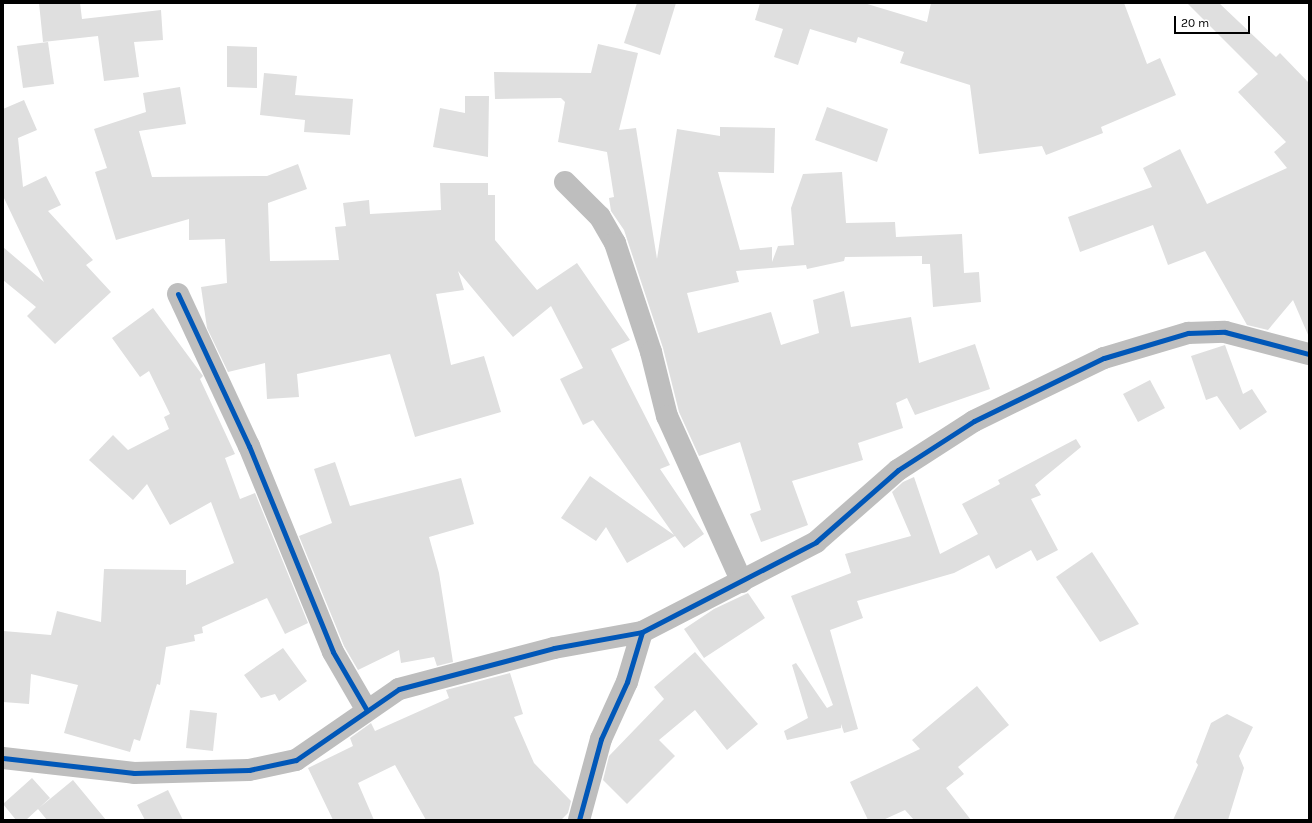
<!DOCTYPE html>
<html>
<head>
<meta charset="utf-8">
<style>
	body { margin:0 }
	#map { position:relative; width:1312px; height:823px; overflow:hidden; background:#fff; font-family:Karla,sans-serif }
	div>[style] { position:absolute }
	.building>* { inset:0; background:#dfdfdf }
	.minor>* { height:22px; margin:-11px; padding:0 11px; transform-origin:11px; border-radius:11px; background:#bebebe }
	.cycleway>* { height:5px; margin:-2.5px; padding:0 2.5px; transform-origin:2.5px; border-radius:2.5px; background:#0057b8 }
	span { translate:-50% -50%; white-space:nowrap; text-align:center; line-height:1.15; -webkit-text-stroke:4px #fff; paint-order:stroke }
	.frame { position:absolute; inset:0; border:4px solid #000; pointer-events:none }
	.scale { position:absolute; left:1174px; top:16px; width:76px; height:18px; box-sizing:border-box; border:2px solid #000; border-top:0; padding-left:5px; font-size:12px; line-height:14px; white-space:nowrap; color:#000; -webkit-text-stroke:3px #fff; paint-order:stroke }
</style>
</head>
<body>
<div id="map">
	<div class="building">
		<i style="clip-path:polygon(39px 3px,80px 3px,82px 19px,161px 10px,163px 40px,134px 42px,139px 77px,104px 81px,98px 36px,43px 42px)"></i>
		<i style="clip-path:polygon(637px 3px,676px 3px,660px 55px,624px 43px)"></i>
		<i style="clip-path:polygon(760px 3px,864px 3px,927px 22px,931px 3px,1124px 3px,1147px 64px,1160px 58px,1176px 95px,1101px 127px,1103px 133px,1046px 155px,1042px 146px,979px 154px,970px 85px,900px 63px,904px 52px,858px 37px,856px 43px,810px 29px,798px 65px,774px 57px,783px 29px,755px 20px)"></i>
		<i style="clip-path:polygon(1187px 3px,1219px 3px,1276px 57px,1280px 53px,1309px 83px,1309px 337px,1293px 300px,1268px 330px,1247px 325px,1205px 251px,1168px 265px,1153px 225px,1080px 252px,1068px 217px,1152px 187px,1143px 168px,1180px 149px,1207px 204px,1287px 168px,1274px 152px,1286px 142px,1238px 92px,1258px 74px)"></i>
		<i style="clip-path:polygon(48px 42px,54px 84px,23px 88px,17px 46px)"></i>
		<i style="clip-path:polygon(598px 44px,638px 53px,619px 130px,636px 128px,657px 259px,677px 129px,720px 136px,720px 127px,775px 128px,774px 173px,718px 172px,740px 250px,772px 247px,772px 262px,778px 246px,794px 245px,791px 208px,803px 174px,842px 172px,846px 223px,895px 222px,896px 237px,962px 234px,964px 273px,979px 272px,981px 302px,933px 307px,930px 264px,922px 264px,922px 256px,845px 257px,844px 261px,807px 269px,806px 265px,736px 271px,739px 282px,687px 293px,698px 333px,771px 312px,781px 345px,819px 333px,813px 300px,844px 291px,851px 327px,911px 317px,919px 363px,975px 344px,990px 389px,915px 415px,907px 398px,896px 403px,903px 428px,858px 443px,863px 460px,792px 481px,808px 525px,761px 542px,750px 514px,761px 510px,740px 442px,699px 456px,679px 412px,663px 348px,624px 230px,611px 211px,609px 198px,614px 197px,607px 152px,558px 142px,565px 102px,561px 98px,495px 99px,494px 72px,591px 73px)"></i>
		<i style="clip-path:polygon(227px 46px,257px 47px,257px 88px,227px 87px)"></i>
		<i style="clip-path:polygon(264px 73px,297px 76px,295px 95px,353px 99px,350px 135px,304px 132px,305px 120px,260px 115px)"></i>
		<i style="clip-path:polygon(180px 87px,186px 124px,139px 131px,152px 177px,267px 176px,298px 164px,307px 189px,268px 203px,270px 261px,339px 260px,335px 227px,346px 226px,343px 203px,369px 200px,370px 214px,441px 210px,440px 183px,488px 183px,488px 195px,495px 195px,495px 240px,537px 290px,577px 263px,630px 340px,611px 349px,670px 465px,660px 469px,704px 534px,684px 548px,675px 536px,627px 563px,606px 527px,596px 541px,561px 518px,590px 476px,674px 535px,593px 420px,583px 425px,560px 379px,583px 368px,551px 306px,513px 337px,458px 271px,464px 290px,436px 294px,451px 365px,484px 356px,501px 412px,415px 437px,390px 354px,297px 374px,299px 397px,267px 399px,265px 363px,228px 372px,207px 328px,201px 287px,227px 283px,225px 239px,189px 240px,189px 219px,116px 240px,95px 172px,107px 168px,94px 129px,146px 112px,143px 93px)"></i>
		<i style="clip-path:polygon(465px 96px,489px 96px,488px 157px,433px 147px,440px 108px,465px 113px)"></i>
		<i style="clip-path:polygon(24px 100px,37px 130px,18px 138px,23px 187px,46px 176px,61px 205px,48px 211px,93px 260px,86px 265px,111px 292px,55px 344px,27px 316px,36px 307px,3px 280px,3px 247px,44px 282px,3px 196px,3px 109px)"></i>
		<i style="clip-path:polygon(827px 107px,888px 129px,877px 162px,815px 140px)"></i>
		<i style="clip-path:polygon(153px 308px,203px 376px,200px 379px,235px 454px,225px 458px,240px 499px,255px 493px,308px 623px,285px 634px,267px 598px,202px 627px,203px 633px,194px 635px,195px 641px,166px 647px,160px 685px,157px 684px,140px 741px,134px 739px,130px 752px,64px 733px,78px 685px,31px 674px,29px 704px,3px 702px,3px 631px,51px 635px,57px 611px,101px 622px,104px 569px,186px 570px,186px 585px,234px 563px,211px 502px,170px 525px,147px 484px,133px 500px,89px 460px,113px 435px,128px 450px,169px 429px,164px 417px,170px 414px,149px 371px,140px 377px,112px 338px)"></i>
		<i style="clip-path:polygon(1225px 345px,1243px 394px,1252px 389px,1267px 412px,1240px 430px,1217px 396px,1206px 400px,1191px 356px)"></i>
		<i style="clip-path:polygon(1150px 380px,1165px 408px,1138px 422px,1123px 394px)"></i>
		<i style="clip-path:polygon(1076px 439px,1081px 447px,1035px 485px,1041px 495px,1031px 499px,1058px 550px,1037px 561px,1031px 550px,996px 569px,989px 555px,954px 573px,857px 601px,863px 618px,830px 630px,858px 729px,844px 733px,841px 724px,841px 728px,787px 740px,784px 731px,808px 718px,792px 665px,796px 663px,827px 708px,833px 705px,791px 596px,851px 573px,845px 554px,911px 536px,892px 492px,903px 482px,914px 477px,940px 554px,978px 534px,962px 504px,1000px 484px,998px 480px)"></i>
		<i style="clip-path:polygon(335px 462px,350px 506px,461px 478px,474px 524px,429px 537px,439px 573px,453px 662px,437px 666px,434px 657px,401px 663px,399px 650px,358px 670px,344px 646px,299px 536px,332px 523px,314px 469px)"></i>
		<i style="clip-path:polygon(1092px 552px,1139px 624px,1100px 642px,1056px 577px)"></i>
		<i style="clip-path:polygon(748px 593px,765px 618px,704px 658px,684px 629px,714px 609px)"></i>
		<i style="clip-path:polygon(283px 648px,307px 681px,279px 701px,275px 694px,261px 698px,244px 675px)"></i>
		<i style="clip-path:polygon(695px 652px,758px 724px,727px 750px,695px 710px,659px 740px,675px 756px,627px 804px,603px 780px,609px 756px,664px 699px,654px 687px)"></i>
		<i style="clip-path:polygon(510px 673px,523px 714px,514px 717px,534px 763px,571px 801px,568px 813px,561px 820px,426px 820px,395px 765px,358px 783px,374px 820px,333px 820px,308px 768px,353px 746px,350px 738px,371px 723px,375px 731px,449px 698px,446px 690px)"></i>
		<i style="clip-path:polygon(977px 686px,1009px 725px,958px 767px,964px 774px,946px 788px,971px 820px,914px 820px,905px 810px,883px 820px,868px 820px,850px 782px,920px 749px,912px 740px)"></i>
		<i style="clip-path:polygon(190px 710px,217px 713px,213px 751px,186px 748px)"></i>
		<i style="clip-path:polygon(1227px 714px,1253px 727px,1239px 756px,1244px 768px,1228px 820px,1173px 820px,1198px 765px,1196px 762px,1211px 723px)"></i>
		<i style="clip-path:polygon(32px 778px,50px 798px,39px 808px,73px 780px,106px 820px,47px 820px,38px 809px,26px 820px,16px 820px,3px 804px)"></i>
		<i style="clip-path:polygon(168px 790px,183px 820px,145px 820px,137px 805px)"></i>
	</div>
	<div class="minor">
		<i style="left:565px;top:182px;width:49px;rotate:45deg"></i>
		<i style="left:600px;top:217px;width:30px;rotate:60deg"></i>
		<i style="left:615px;top:243px;width:115px;rotate:71.7deg"></i>
		<i style="left:651px;top:352px;width:66px;rotate:76deg"></i>
		<i style="left:667px;top:416px;width:182px;rotate:65.7deg"></i>
		<i style="left:178px;top:294px;width:168px;rotate:65deg"></i>
		<i style="left:249px;top:446px;width:222px;rotate:67.8deg"></i>
		<i style="left:333px;top:652px;width:66px;rotate:59.9deg"></i>
		<i style="left:3px;top:758px;width:132px;rotate:6.5deg"></i>
		<i style="left:134px;top:773px;width:115px;rotate:-1.5deg"></i>
		<i style="left:249px;top:770px;width:48px;rotate:-12deg"></i>
		<i style="left:296px;top:760px;width:125px;rotate:-34.6deg"></i>
		<i style="left:399px;top:689px;width:160px;rotate:-14.8deg"></i>
		<i style="left:554px;top:648px;width:89px;rotate:-10.3deg"></i>
		<i style="left:579px;top:820px;width:84px;rotate:-74.8deg"></i>
		<i style="left:601px;top:739px;width:63px;rotate:-65.5deg"></i>
		<i style="left:627px;top:682px;width:52px;rotate:-73.3deg"></i>
		<i style="left:642px;top:632px;width:196px;rotate:-27.3deg"></i>
		<i style="left:816px;top:542px;width:109px;rotate:-41.3deg"></i>
		<i style="left:898px;top:470px;width:90px;rotate:-32.8deg"></i>
		<i style="left:974px;top:421px;width:144px;rotate:-25.9deg"></i>
		<i style="left:1104px;top:358px;width:88px;rotate:-16.6deg"></i>
		<i style="left:1188px;top:333px;width:37px;rotate:-2deg"></i>
		<i style="left:1225px;top:332px;width:87px;rotate:14.7deg"></i>
	</div>
	<div class="cycleway">
		<i style="left:178px;top:294px;width:168px;rotate:65deg"></i>
		<i style="left:249px;top:446px;width:222px;rotate:67.8deg"></i>
		<i style="left:333px;top:652px;width:66px;rotate:59.9deg"></i>
		<i style="left:3px;top:758px;width:132px;rotate:6.5deg"></i>
		<i style="left:134px;top:773px;width:115px;rotate:-1.5deg"></i>
		<i style="left:249px;top:770px;width:48px;rotate:-12deg"></i>
		<i style="left:296px;top:760px;width:125px;rotate:-34.6deg"></i>
		<i style="left:399px;top:689px;width:160px;rotate:-14.8deg"></i>
		<i style="left:554px;top:648px;width:89px;rotate:-10.3deg"></i>
		<i style="left:579px;top:820px;width:84px;rotate:-74.8deg"></i>
		<i style="left:601px;top:739px;width:63px;rotate:-65.5deg"></i>
		<i style="left:627px;top:682px;width:52px;rotate:-73.3deg"></i>
		<i style="left:642px;top:632px;width:196px;rotate:-27.3deg"></i>
		<i style="left:816px;top:542px;width:109px;rotate:-41.3deg"></i>
		<i style="left:898px;top:470px;width:90px;rotate:-32.8deg"></i>
		<i style="left:974px;top:421px;width:144px;rotate:-25.9deg"></i>
		<i style="left:1104px;top:358px;width:88px;rotate:-16.6deg"></i>
		<i style="left:1188px;top:333px;width:37px;rotate:-2deg"></i>
		<i style="left:1225px;top:332px;width:87px;rotate:14.7deg"></i>
	</div>
	<div class="frame"></div>
	<div class="scale">20 m</div>
</div>
</body>
</html>
